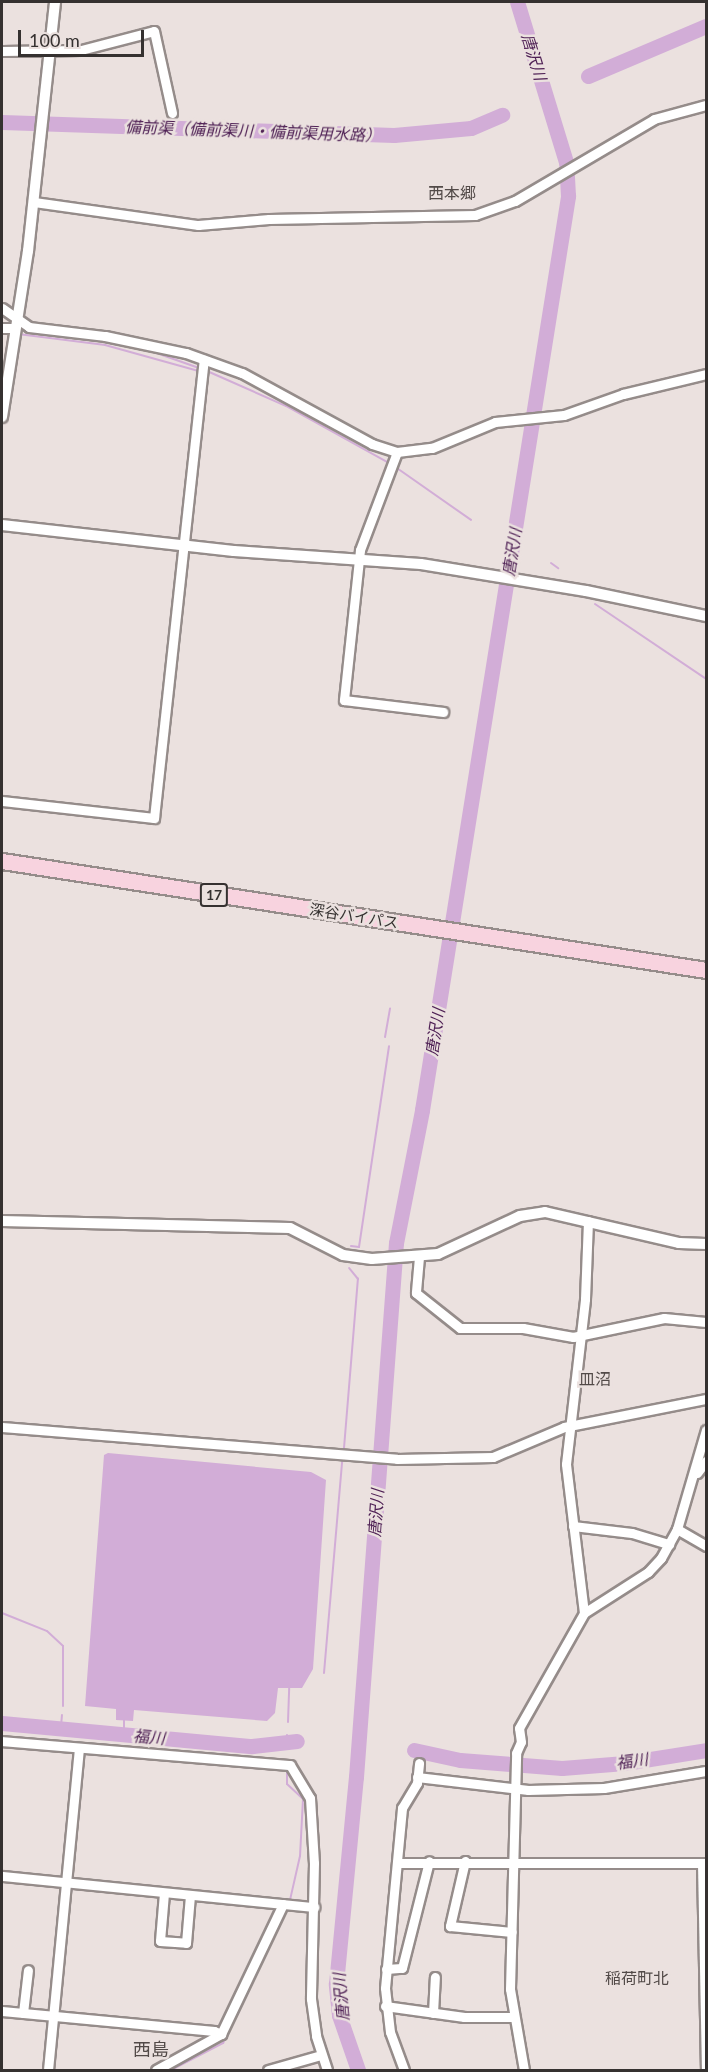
<!DOCTYPE html>
<html>
<head>
<meta charset="utf-8">
<style>
	body { margin:0 }
	#map { position:relative; width:708px; height:2072px; overflow:hidden; background:#ebe1df; font-family:Lato,"Noto Sans JP",sans-serif }
	div>[style] { position:absolute }
	.water>* { inset:0; background:#d2add7 }
	.stream>* { height:2px; margin:-1px; padding:0 1px; transform-origin:1px; border-radius:1px; background:#d2add7 }
	.river>* { height:15px; margin:-7.5px; padding:0 7.5px; transform-origin:7.5px; border-radius:7.5px; background:#d2add7 }
	.roads { filter:drop-shadow(2px 0 #958c8a) drop-shadow(-2px 0 #958c8a) drop-shadow(0 2px #958c8a) drop-shadow(0 -2px #958c8a) }
	.minor>* { height:9px; margin:-4.5px; padding:0 4.5px; transform-origin:4.5px; border-radius:4.5px; background:#fff }
	.tertiary>* { height:10px; margin:-5px; padding:0 5px; transform-origin:5px; border-radius:5px; background:#fff }
	.trunk>* { height:15px; margin:-7.5px; padding:0 7.5px; transform-origin:7.5px; border-radius:7.5px; background:#f8d3df }
	span { translate:-50% -50%; white-space:nowrap; text-align:center; line-height:1.15; -webkit-text-stroke:5px #ebe1df; paint-order:stroke }
	.shield-label span { padding:2px 4px; background:#ebe1df; border:2px solid; border-radius:4px; -webkit-text-stroke-width:0 }
	.shield-label { font-size:14px; color:#353130; font-weight:700 }
	.street-label { font-size:15px; color:#353130 }
	.water-label { font-size:16px; color:#4f2155; font-style:italic }
	.neighbourhood-label { font-size:16px; color:#524a48 }
	.quarter-label { font-size:18px; color:#524a48 }
	.frame { position:absolute; inset:0; border:3px solid #353130; pointer-events:none }
	.scale { position:absolute; left:18px; top:30px; width:126px; height:27px; box-sizing:border-box; border:3px solid #353130; border-top:0; padding-left:8px; font-size:18px; line-height:21px; white-space:nowrap; color:#353130; -webkit-text-stroke:4px #ebe1df; paint-order:stroke }
</style>
</head>
<body>
<div id="map">
	<div class="water">
		<i style="clip-path:polygon(108px 1453px,311px 1472px,326px 1480px,313px 1669px,302px 1688px,278px 1688px,275px 1713px,267px 1721px,134px 1710px,133px 1721px,116px 1720px,116px 1709px,85px 1706px,104px 1455px)"></i>
	</div>
	<div class="stream">
		<i style="left:2px;top:314px;width:14px;rotate:34deg"></i>
		<i style="left:18px;top:334px;width:88px;rotate:7.2deg"></i>
		<i style="left:105px;top:345px;width:98px;rotate:15.5deg"></i>
		<i style="left:101px;top:340px;width:12px;rotate:9deg"></i>
		<i style="left:148px;top:350px;width:54px;rotate:19.4deg"></i>
		<i style="left:207px;top:371px;width:86px;rotate:23.9deg"></i>
		<i style="left:286px;top:406px;width:118px;rotate:29deg"></i>
		<i style="left:394px;top:466px;width:94px;rotate:35deg"></i>
		<i style="left:551px;top:563px;width:9px;rotate:36deg"></i>
		<i style="left:595px;top:604px;width:134px;rotate:34deg"></i>
		<i style="left:385px;top:1037px;width:29px;rotate:-80deg"></i>
		<i style="left:351px;top:1246px;width:8px;rotate:7deg"></i>
		<i style="left:359px;top:1247px;width:203px;rotate:-81.5deg"></i>
		<i style="left:344px;top:1448px;width:170px;rotate:-85.3deg"></i>
		<i style="left:358px;top:1279px;width:14px;rotate:-129deg"></i>
		<i style="left:2px;top:1613px;width:48px;rotate:21.8deg"></i>
		<i style="left:47px;top:1631px;width:22px;rotate:43deg"></i>
		<i style="left:63px;top:1646px;width:60px;rotate:90deg"></i>
		<i style="left:324px;top:1673px;width:213px;rotate:-85.1deg"></i>
		<i style="left:288px;top:1722px;width:36px;rotate:-88deg"></i>
		<i style="left:61px;top:1726px;width:11px;rotate:-85deg"></i>
		<i style="left:124px;top:1732px;width:12px;rotate:-90deg"></i>
		<i style="left:287px;top:1735px;width:13px;rotate:86deg"></i>
		<i style="left:287px;top:1771px;width:13px;rotate:90deg"></i>
		<i style="left:287px;top:1784px;width:22px;rotate:43deg"></i>
		<i style="left:303px;top:1799px;width:57px;rotate:93deg"></i>
		<i style="left:300px;top:1856px;width:45px;rotate:102.8deg"></i>
		<i style="left:171px;top:2070px;width:59px;rotate:-27.4deg"></i>
		<i style="left:223px;top:2043px;width:62px;rotate:-64.3deg"></i>
	</div>
	<div class="river">
		<i style="left:588px;top:76px;width:128px;rotate:-23deg"></i>
		<i style="left:2px;top:122px;width:392px;rotate:1.9deg"></i>
		<i style="left:394px;top:135px;width:77px;rotate:-5.2deg"></i>
		<i style="left:471px;top:128px;width:34px;rotate:-23deg"></i>
		<i style="left:2px;top:1723px;width:251px;rotate:5.3deg"></i>
		<i style="left:252px;top:1746px;width:45px;rotate:-6.3deg"></i>
		<i style="left:414px;top:1750px;width:47px;rotate:12.3deg"></i>
		<i style="left:460px;top:1760px;width:102px;rotate:4.5deg"></i>
		<i style="left:562px;top:1768px;width:63px;rotate:-4.5deg"></i>
		<i style="left:625px;top:1763px;width:82px;rotate:-9.1deg"></i>
		<i style="left:358px;top:2070px;width:58px;rotate:-109.1deg"></i>
		<i style="left:339px;top:2015px;width:31px;rotate:-96deg"></i>
		<i style="left:336px;top:1984px;width:208px;rotate:-84.5deg"></i>
		<i style="left:356px;top:1777px;width:535px;rotate:-85.72deg"></i>
		<i style="left:396px;top:1243px;width:136px;rotate:-78.9deg"></i>
		<i style="left:422px;top:1110px;width:926px;rotate:-80.92deg"></i>
		<i style="left:568px;top:196px;width:34px;rotate:-93deg"></i>
		<i style="left:566px;top:162px;width:167px;rotate:-107deg"></i>
	</div>
	<div class="roads">
		<div class="minor">
			<i style="left:2px;top:51px;width:79px;rotate:-0.7deg"></i>
			<i style="left:81px;top:50px;width:75px;rotate:-14.6deg"></i>
			<i style="left:154px;top:31px;width:84px;rotate:77.6deg"></i>
			<i style="left:34px;top:202px;width:166px;rotate:8deg"></i>
			<i style="left:198px;top:225px;width:71px;rotate:-4.8deg"></i>
			<i style="left:269px;top:219px;width:206px;rotate:-1.1deg"></i>
			<i style="left:475px;top:215px;width:42px;rotate:-19.3deg"></i>
			<i style="left:515px;top:201px;width:161px;rotate:-30.5deg"></i>
			<i style="left:654px;top:119px;width:54px;rotate:-15.1deg"></i>
			<i style="left:2px;top:308px;width:33px;rotate:35deg"></i>
			<i style="left:29px;top:327px;width:77px;rotate:6.8deg"></i>
			<i style="left:105px;top:336px;width:83px;rotate:11.9deg"></i>
			<i style="left:186px;top:353px;width:59px;rotate:19.7deg"></i>
			<i style="left:242px;top:373px;width:148px;rotate:28.6deg"></i>
			<i style="left:372px;top:444px;width:26px;rotate:18deg"></i>
			<i style="left:397px;top:452px;width:35px;rotate:-7deg"></i>
			<i style="left:432px;top:448px;width:68px;rotate:-22.4deg"></i>
			<i style="left:495px;top:422px;width:69px;rotate:-5.8deg"></i>
			<i style="left:564px;top:415px;width:63px;rotate:-19.6deg"></i>
			<i style="left:623px;top:394px;width:85px;rotate:-13.5deg"></i>
			<i style="left:2px;top:328px;width:13px"></i>
			<i style="left:397px;top:452px;width:105px;rotate:110.7deg"></i>
			<i style="left:360px;top:550px;width:151px;rotate:96.1deg"></i>
			<i style="left:344px;top:700px;width:100px;rotate:6.9deg"></i>
			<i style="left:2px;top:801px;width:153px;rotate:6.4deg"></i>
			<i style="left:154px;top:818px;width:461px;rotate:-83.8deg"></i>
			<i style="left:419px;top:1257px;width:36px;rotate:95deg"></i>
			<i style="left:416px;top:1293px;width:56px;rotate:38.5deg"></i>
			<i style="left:460px;top:1328px;width:63px"></i>
			<i style="left:523px;top:1328px;width:51px;rotate:10.2deg"></i>
			<i style="left:573px;top:1337px;width:93px;rotate:-11.8deg"></i>
			<i style="left:664px;top:1318px;width:42px;rotate:5.4deg"></i>
			<i style="left:2px;top:1427px;width:396px;rotate:4.6deg"></i>
			<i style="left:397px;top:1459px;width:96px;rotate:-1.2deg"></i>
			<i style="left:493px;top:1457px;width:77px;rotate:-22.9deg"></i>
			<i style="left:564px;top:1427px;width:145px;rotate:-11.2deg"></i>
			<i style="left:697px;top:1473px;width:15px;rotate:-53deg"></i>
			<i style="left:573px;top:1526px;width:59px;rotate:6.8deg"></i>
			<i style="left:632px;top:1533px;width:39px;rotate:17deg"></i>
			<i style="left:677px;top:1529px;width:34px;rotate:30deg"></i>
			<i style="left:584px;top:1613px;width:150px;rotate:-96.9deg"></i>
			<i style="left:566px;top:1464px;width:166px;rotate:-83.4deg"></i>
			<i style="left:585px;top:1299px;width:78px;rotate:-87.8deg"></i>
			<i style="left:2px;top:1741px;width:289px;rotate:4.8deg"></i>
			<i style="left:290px;top:1765px;width:39px;rotate:59deg"></i>
			<i style="left:310px;top:1798px;width:65px;rotate:86.5deg"></i>
			<i style="left:314px;top:1863px;width:136px;rotate:91.3deg"></i>
			<i style="left:311px;top:1999px;width:37px;rotate:82deg"></i>
			<i style="left:316px;top:2036px;width:36px;rotate:72deg"></i>
			<i style="left:417px;top:1777px;width:112px;rotate:6.7deg"></i>
			<i style="left:528px;top:1790px;width:76px;rotate:-1.5deg"></i>
			<i style="left:604px;top:1788px;width:103px;rotate:-9.5deg"></i>
			<i style="left:465px;top:1861px;width:67px;rotate:103deg"></i>
			<i style="left:450px;top:1926px;width:62px;rotate:5.5deg"></i>
			<i style="left:397px;top:1863px;width:309px"></i>
			<i style="left:702px;top:1863px;width:207px;rotate:88.9deg"></i>
			<i style="left:2px;top:1876px;width:314px;rotate:5.7deg"></i>
			<i style="left:164px;top:1893px;width:48px;rotate:94.8deg"></i>
			<i style="left:160px;top:1941px;width:26px;rotate:4deg"></i>
			<i style="left:186px;top:1943px;width:48px;rotate:-85.2deg"></i>
			<i style="left:386px;top:1969px;width:16px;rotate:-4deg"></i>
			<i style="left:402px;top:1968px;width:110px;rotate:-75.8deg"></i>
			<i style="left:385px;top:2006px;width:80px;rotate:7.9deg"></i>
			<i style="left:464px;top:2017px;width:49px"></i>
			<i style="left:2px;top:2011px;width:213px;rotate:5.4deg"></i>
			<i style="left:214px;top:2031px;width:8px;rotate:23deg"></i>
			<i style="left:23px;top:2013px;width:43px;rotate:-83.4deg"></i>
			<i style="left:433px;top:2013px;width:36px;rotate:-87deg"></i>
			<i style="left:48px;top:2070px;width:323px;rotate:-84.5deg"></i>
			<i style="left:156px;top:2070px;width:74px;rotate:-29deg"></i>
			<i style="left:221px;top:2034px;width:144px;rotate:-64.5deg"></i>
			<i style="left:268px;top:2070px;width:55px;rotate:-15.8deg"></i>
			<i style="left:404px;top:2070px;width:40px;rotate:-110.2deg"></i>
			<i style="left:390px;top:2032px;width:44px;rotate:-96.5deg"></i>
			<i style="left:385px;top:1988px;width:181px;rotate:-84.6deg"></i>
			<i style="left:402px;top:1808px;width:29px;rotate:-59deg"></i>
			<i style="left:417px;top:1783px;width:20px;rotate:-84deg"></i>
			<i style="left:524px;top:2070px;width:82px;rotate:-99.8deg"></i>
			<i style="left:510px;top:1989px;width:236px;rotate:-88.5deg"></i>
			<i style="left:516px;top:1753px;width:12px;rotate:-66deg"></i>
			<i style="left:521px;top:1742px;width:14px;rotate:-98deg"></i>
			<i style="left:519px;top:1728px;width:132px;rotate:-60.5deg"></i>
			<i style="left:584px;top:1613px;width:76px;rotate:-32.6deg"></i>
			<i style="left:648px;top:1572px;width:19px;rotate:-47deg"></i>
			<i style="left:661px;top:1558px;width:33px;rotate:-61deg"></i>
			<i style="left:677px;top:1529px;width:103px;rotate:-73.7deg"></i>
		</div>
		<div class="tertiary">
			<i style="left:2px;top:417px;width:168px;rotate:-81.1deg"></i>
			<i style="left:28px;top:251px;width:250px;rotate:-83.8deg"></i>
			<i style="left:2px;top:525px;width:233px;rotate:6.4deg"></i>
			<i style="left:234px;top:551px;width:187px;rotate:4deg"></i>
			<i style="left:421px;top:564px;width:167px;rotate:9.3deg"></i>
			<i style="left:586px;top:591px;width:123px;rotate:11.8deg"></i>
			<i style="left:2px;top:1221px;width:288px;rotate:1.4deg"></i>
			<i style="left:290px;top:1228px;width:59px;rotate:27deg"></i>
			<i style="left:343px;top:1255px;width:29px;rotate:8deg"></i>
			<i style="left:372px;top:1259px;width:66px;rotate:-4.3deg"></i>
			<i style="left:438px;top:1254px;width:90px;rotate:-24.9deg"></i>
			<i style="left:520px;top:1216px;width:25px;rotate:-9deg"></i>
			<i style="left:545px;top:1212px;width:138px;rotate:13deg"></i>
			<i style="left:679px;top:1243px;width:27px;rotate:2deg"></i>
		</div>
		<div class="trunk">
			<i style="left:2px;top:861px;width:712px;rotate:8.8deg"></i>
		</div>
	</div>
	<div class="shield-label">
		<span style="left:214px;top:895px">17</span>
	</div>
	<div class="street-label">
		<span style="left:354px;top:916px;rotate:9deg">深谷バイパス</span>
	</div>
	<div class="water-label">
		<span style="left:534px;top:57px;rotate:73deg">唐沢川</span>
		<span style="left:253px;top:131px;rotate:2deg">備前渠（備前渠川・備前渠用水路）</span>
		<span style="left:512px;top:552px;rotate:-81deg">唐沢川</span>
		<span style="left:435px;top:1032px;rotate:-81deg">唐沢川</span>
		<span style="left:376px;top:1513px;rotate:-86deg">唐沢川</span>
		<span style="left:149px;top:1737px;rotate:5deg">福川</span>
		<span style="left:632px;top:1761px;rotate:-8deg">福川</span>
		<span style="left:341px;top:1997px;rotate:-95deg">唐沢川</span>
	</div>
	<div class="neighbourhood-label">
		<span style="left:452px;top:193px">西本郷</span>
		<span style="left:595px;top:1379px">皿沼</span>
		<span style="left:637px;top:1978px">稲荷町北</span>
	</div>
	<div class="quarter-label">
		<span style="left:151px;top:2049px">西島</span>
	</div>
	<div class="frame"></div>
	<div class="scale">100 m</div>
</div>
</body>
</html>
